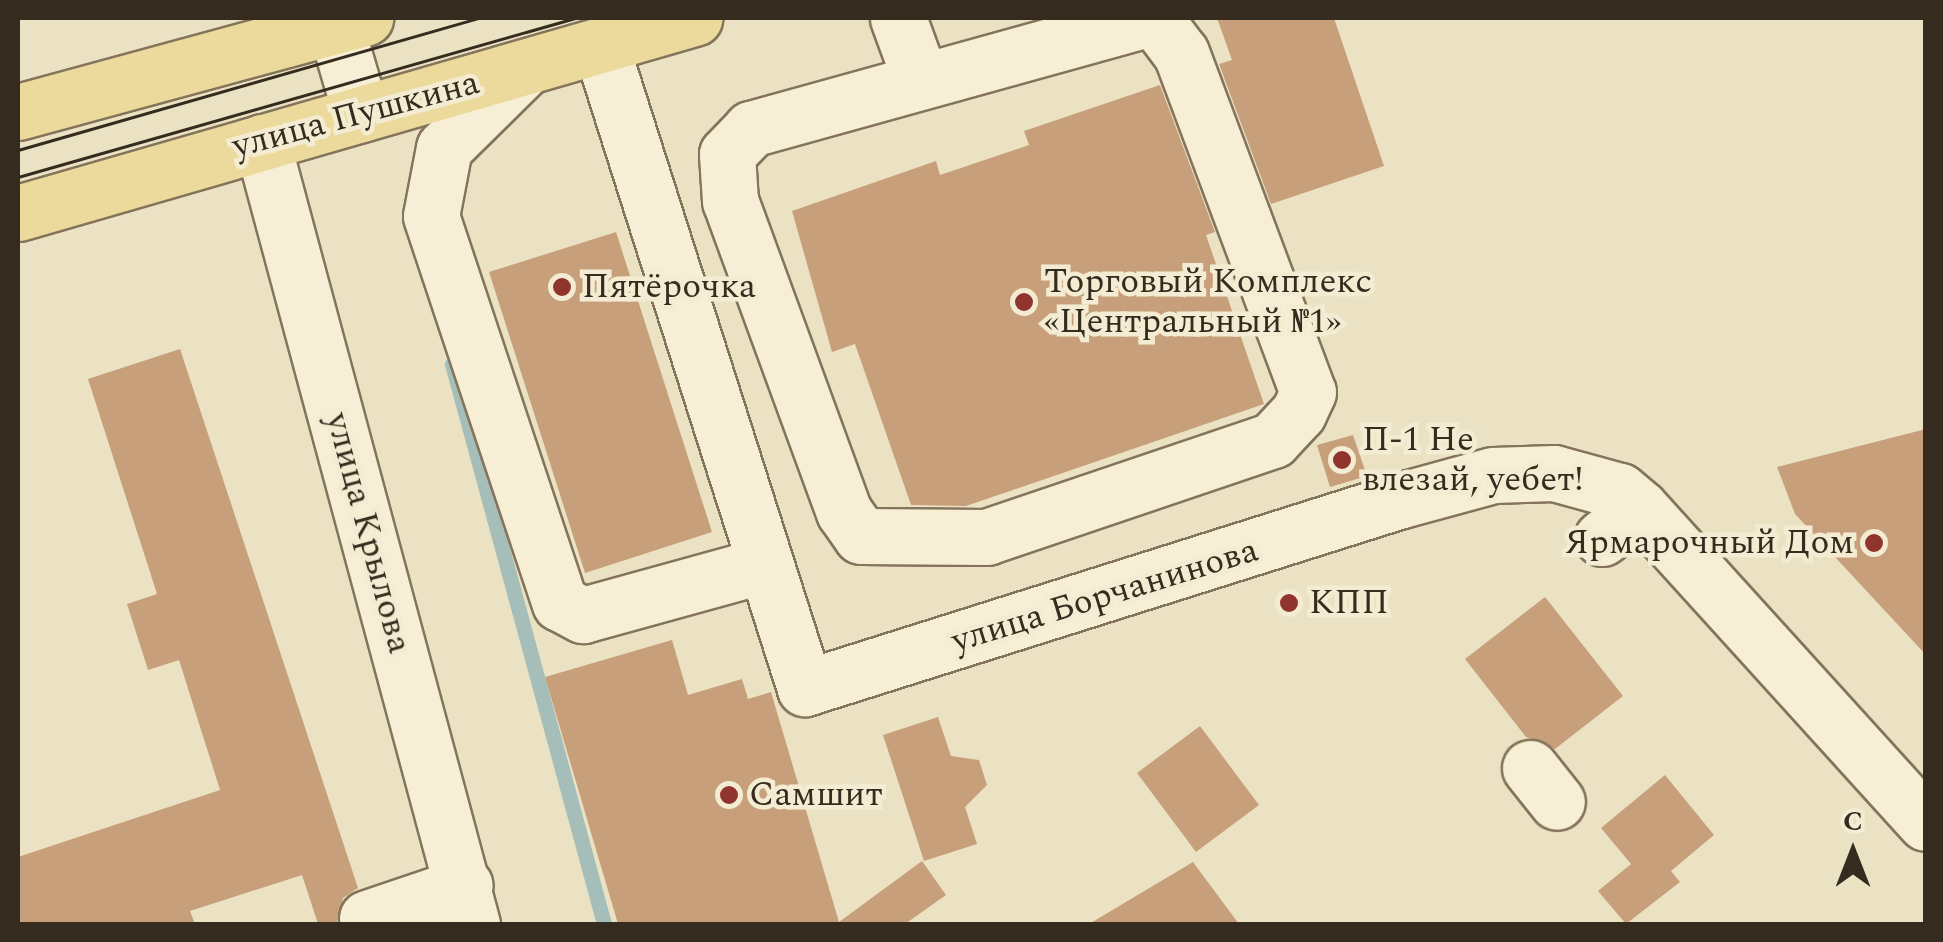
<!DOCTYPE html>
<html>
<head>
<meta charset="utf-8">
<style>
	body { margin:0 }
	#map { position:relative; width:1943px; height:942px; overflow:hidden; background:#ebe2c3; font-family:Spectral,serif }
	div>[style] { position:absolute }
	.stream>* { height:15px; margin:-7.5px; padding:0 7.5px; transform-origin:7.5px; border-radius:7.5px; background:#a5beb9 }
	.building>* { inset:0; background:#c7a07b }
	.roads { filter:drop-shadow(2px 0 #84745b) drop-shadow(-2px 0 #84745b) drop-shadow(0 2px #84745b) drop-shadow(0 -2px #84745b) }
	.minor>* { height:55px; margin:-27.5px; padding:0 27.5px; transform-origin:27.5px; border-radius:27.5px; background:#f7efd5 }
	.major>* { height:55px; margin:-27.5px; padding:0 27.5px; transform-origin:27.5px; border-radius:27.5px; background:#ecd99c }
	.tram>* { height:2.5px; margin:-1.25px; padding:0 1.25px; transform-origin:1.25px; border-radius:1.25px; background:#352b1e }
	.dots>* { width:28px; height:28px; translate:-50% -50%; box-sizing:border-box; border:5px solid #f3ecd2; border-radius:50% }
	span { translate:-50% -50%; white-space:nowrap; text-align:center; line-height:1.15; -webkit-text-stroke:9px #f3ecd2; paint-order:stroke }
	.street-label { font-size:35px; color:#352b1e }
	.poi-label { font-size:35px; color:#352b1e }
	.left { translate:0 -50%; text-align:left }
	.right { translate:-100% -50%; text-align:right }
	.frame { position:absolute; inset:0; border:20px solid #352b1e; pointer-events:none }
	.north { position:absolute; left:1803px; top:802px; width:100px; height:100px; -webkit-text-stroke:8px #f3ecd2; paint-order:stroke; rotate:0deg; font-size:28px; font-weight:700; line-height:40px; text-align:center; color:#352b1e }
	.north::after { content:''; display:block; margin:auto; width:35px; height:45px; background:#352b1e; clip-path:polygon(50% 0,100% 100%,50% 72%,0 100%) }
</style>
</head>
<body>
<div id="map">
	<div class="stream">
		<i style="left:452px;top:364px;width:580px;rotate:74.81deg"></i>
	</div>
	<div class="building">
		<i style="clip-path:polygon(1217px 18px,1334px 18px,1384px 166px,1271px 204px,1219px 64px,1232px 60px)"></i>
		<i style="clip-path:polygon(1160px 85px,1215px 232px,1206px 235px,1264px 404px,966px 506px,911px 505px,855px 344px,832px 352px,792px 211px,936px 161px,940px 175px,1029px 145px,1024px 131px)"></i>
		<i style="clip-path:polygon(616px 232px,712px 532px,585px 573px,489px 272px)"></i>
		<i style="clip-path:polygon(180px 349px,358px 888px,343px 898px,337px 924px,318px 924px,302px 875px,190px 911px,195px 924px,18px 924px,18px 857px,220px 790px,179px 660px,148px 670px,127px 604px,157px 594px,88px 379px)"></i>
		<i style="clip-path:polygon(1926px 429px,1926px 655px,1795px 514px,1777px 467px)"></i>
		<i style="clip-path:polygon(1353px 435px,1367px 476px,1330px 487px,1317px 445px)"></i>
		<i style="clip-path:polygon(1545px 597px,1623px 696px,1555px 749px,1526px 737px,1465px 659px)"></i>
		<i style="clip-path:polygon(672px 640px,688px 695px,742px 679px,748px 699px,771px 692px,839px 922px,922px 861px,946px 895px,905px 924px,618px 924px,545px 677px)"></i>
		<i style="clip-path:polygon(938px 717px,951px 756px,979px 760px,987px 785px,965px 807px,977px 844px,924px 861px,883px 735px)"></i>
		<i style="clip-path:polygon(1200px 726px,1259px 805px,1196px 852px,1137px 773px)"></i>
		<i style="clip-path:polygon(1665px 775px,1714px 835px,1671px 871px,1680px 882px,1626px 924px,1598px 891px,1631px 864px,1601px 828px)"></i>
		<i style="clip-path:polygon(1193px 862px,1239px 924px,1089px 924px)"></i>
	</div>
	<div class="roads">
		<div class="minor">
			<i style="left:333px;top:18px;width:100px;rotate:73.7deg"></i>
			<i style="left:898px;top:18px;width:64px;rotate:69.9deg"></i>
			<i style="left:1145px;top:20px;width:13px;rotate:13deg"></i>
			<i style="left:1158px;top:23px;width:38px;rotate:53deg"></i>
			<i style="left:1181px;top:53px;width:362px;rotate:69.5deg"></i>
			<i style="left:1308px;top:392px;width:23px;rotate:115deg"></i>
			<i style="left:1298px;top:413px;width:37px;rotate:133deg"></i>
			<i style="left:1273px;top:440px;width:302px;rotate:161.3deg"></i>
			<i style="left:987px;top:537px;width:126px;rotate:-179.5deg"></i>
			<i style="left:861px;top:536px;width:29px;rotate:-125deg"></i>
			<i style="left:844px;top:512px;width:331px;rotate:-110.1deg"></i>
			<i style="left:730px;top:201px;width:47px;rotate:-93.7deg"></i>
			<i style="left:727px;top:154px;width:35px;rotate:-46deg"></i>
			<i style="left:751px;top:129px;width:409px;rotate:-15.5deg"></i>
			<i style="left:601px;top:47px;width:673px;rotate:72.35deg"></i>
			<i style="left:805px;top:688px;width:622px;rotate:-17.5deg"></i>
			<i style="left:1398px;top:501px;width:98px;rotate:-15.3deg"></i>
			<i style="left:1493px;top:475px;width:61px;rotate:-1.9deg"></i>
			<i style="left:1554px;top:473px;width:68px;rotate:15.3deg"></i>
			<i style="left:1620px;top:491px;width:26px;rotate:40deg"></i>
			<i style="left:1640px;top:508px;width:425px;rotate:47.8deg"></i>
			<i style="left:524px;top:69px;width:112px;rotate:135.4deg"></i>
			<i style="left:444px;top:148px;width:69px;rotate:100.8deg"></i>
			<i style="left:431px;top:216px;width:408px;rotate:71.6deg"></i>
			<i style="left:560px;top:603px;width:26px;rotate:28deg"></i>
			<i style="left:583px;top:615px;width:188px;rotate:-15.4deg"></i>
			<i style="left:262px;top:142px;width:810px;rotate:74.97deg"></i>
			<i style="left:1602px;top:538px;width:48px;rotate:-38.3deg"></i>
			<i style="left:1530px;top:768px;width:43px;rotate:51.5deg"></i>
			<i style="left:367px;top:918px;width:103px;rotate:-18.6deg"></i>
		</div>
		<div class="major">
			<i style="left:18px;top:112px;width:360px;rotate:-15.2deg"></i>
			<i style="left:18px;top:213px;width:704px;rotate:-16.09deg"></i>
		</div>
	</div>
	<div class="tram">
		<i style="left:18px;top:150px;width:479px;rotate:-16deg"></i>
		<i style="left:18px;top:177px;width:579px;rotate:-15.93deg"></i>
	</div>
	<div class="dots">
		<i style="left:562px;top:287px;background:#90352e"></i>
		<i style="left:1024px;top:302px;background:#90352e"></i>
		<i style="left:1342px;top:460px;background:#90352e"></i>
		<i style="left:1874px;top:543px;background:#90352e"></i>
		<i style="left:1289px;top:603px;background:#90352e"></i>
		<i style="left:729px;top:795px;background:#90352e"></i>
	</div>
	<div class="street-label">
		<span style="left:356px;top:115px;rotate:-15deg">улица Пушкина</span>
		<span style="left:368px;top:533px;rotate:75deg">улица Крылова</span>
		<span style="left:1105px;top:596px;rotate:-17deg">улица Борчанинова</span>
	</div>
	<div class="poi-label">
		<span class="left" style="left:1044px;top:302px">Торговый Комплекс<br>«Центральный №1»</span>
		<span class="left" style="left:582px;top:287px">Пятёрочка</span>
		<span class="left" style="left:1362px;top:460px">П-1 Не<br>влезай, уебет!</span>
		<span class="right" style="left:1854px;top:543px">Ярмарочный Дом</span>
		<span class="left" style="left:1309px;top:603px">КПП</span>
		<span class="left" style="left:749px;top:795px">Самшит</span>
	</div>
	<div class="frame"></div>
	<div class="north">С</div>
</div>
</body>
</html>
